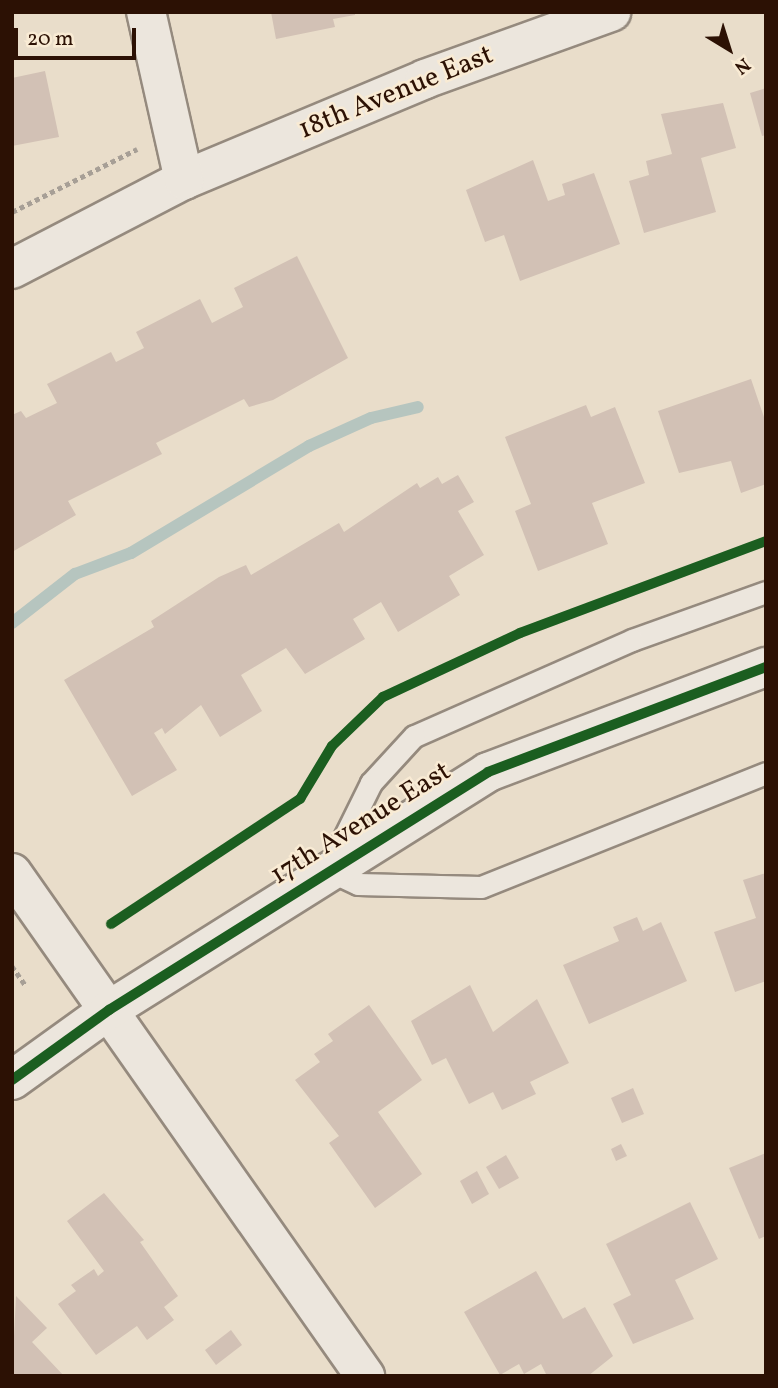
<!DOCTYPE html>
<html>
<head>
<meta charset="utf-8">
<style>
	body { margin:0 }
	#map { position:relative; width:778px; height:1388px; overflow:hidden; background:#e9ddca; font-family:Vollkorn,serif }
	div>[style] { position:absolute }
	.stream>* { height:12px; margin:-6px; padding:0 6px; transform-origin:6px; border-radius:6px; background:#b6c5bf }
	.building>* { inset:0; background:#d2c1b5 }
	.path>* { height:4.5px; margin-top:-2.25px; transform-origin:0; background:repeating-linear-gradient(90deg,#a79f96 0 5px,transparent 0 8.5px) }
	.roads { filter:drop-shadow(2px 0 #958a7e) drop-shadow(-2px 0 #958a7e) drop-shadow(0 2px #958a7e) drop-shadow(0 -2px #958a7e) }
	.service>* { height:21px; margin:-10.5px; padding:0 10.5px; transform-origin:10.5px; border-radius:10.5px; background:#ece6dd }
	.minor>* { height:38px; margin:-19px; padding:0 19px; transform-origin:19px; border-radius:19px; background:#ece6dd }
	.tertiary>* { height:38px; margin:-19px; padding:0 19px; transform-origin:19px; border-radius:19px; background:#ece6dd }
	.cycleway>* { height:10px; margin:-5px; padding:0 5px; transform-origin:5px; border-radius:5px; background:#1b5e20 }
	span { translate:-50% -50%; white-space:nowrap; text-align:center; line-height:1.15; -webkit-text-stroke:5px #f9ebd4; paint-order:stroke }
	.street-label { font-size:28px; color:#2c1104 }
	.frame { position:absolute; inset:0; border:14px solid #2c1104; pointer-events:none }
	.north { position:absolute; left:694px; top:14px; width:70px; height:70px; -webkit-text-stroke:5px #f9ebd4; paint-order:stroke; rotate:142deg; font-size:19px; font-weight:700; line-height:28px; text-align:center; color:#2c1104 }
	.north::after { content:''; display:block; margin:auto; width:24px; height:32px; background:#2c1104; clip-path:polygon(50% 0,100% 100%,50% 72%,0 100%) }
	.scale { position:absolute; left:14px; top:28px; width:122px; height:32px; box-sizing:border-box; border:4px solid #2c1104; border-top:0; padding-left:9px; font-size:21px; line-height:24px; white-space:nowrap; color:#2c1104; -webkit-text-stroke:5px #f9ebd4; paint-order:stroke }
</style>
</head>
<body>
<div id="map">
	<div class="stream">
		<i style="left:12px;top:623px;width:80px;rotate:-37.9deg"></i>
		<i style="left:75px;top:574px;width:60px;rotate:-20.6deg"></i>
		<i style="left:131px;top:553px;width:208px;rotate:-31deg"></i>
		<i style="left:309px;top:446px;width:68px;rotate:-24.3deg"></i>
		<i style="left:371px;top:418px;width:48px;rotate:-13.2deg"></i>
	</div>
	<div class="building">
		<i style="clip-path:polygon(271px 12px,355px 12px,355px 15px,333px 19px,335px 27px,276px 39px)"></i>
		<i style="clip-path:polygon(45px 71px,59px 137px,12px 146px,12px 78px)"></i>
		<i style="clip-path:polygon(766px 88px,766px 135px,762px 136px,750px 93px)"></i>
		<i style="clip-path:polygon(723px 103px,736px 148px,701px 158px,716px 212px,644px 233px,629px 181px,649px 175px,646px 161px,672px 154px,661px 114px)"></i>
		<i style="clip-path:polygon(533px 160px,548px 201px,565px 195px,562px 184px,594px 173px,620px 244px,520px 281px,504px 235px,485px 242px,466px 190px)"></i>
		<i style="clip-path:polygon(297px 256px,348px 358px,273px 400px,249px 407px,244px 399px,156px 443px,162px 454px,68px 501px,76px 515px,12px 552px,12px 415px,21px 411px,26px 418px,57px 403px,47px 384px,111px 352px,116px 362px,144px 348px,136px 332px,200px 299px,212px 323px,243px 307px,234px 288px)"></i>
		<i style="clip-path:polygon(751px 379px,766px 423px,766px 484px,741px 493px,731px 461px,679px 473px,658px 411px)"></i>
		<i style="clip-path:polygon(586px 405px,591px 417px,615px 407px,645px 483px,592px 503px,608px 544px,538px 571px,515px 511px,531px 504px,505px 437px)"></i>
		<i style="clip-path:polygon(458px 475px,474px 502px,458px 511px,484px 555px,449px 576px,460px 595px,398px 632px,381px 602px,353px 619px,365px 639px,305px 674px,286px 648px,241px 675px,262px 711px,220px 737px,201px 705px,165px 734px,162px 728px,154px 733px,177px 770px,132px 796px,64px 680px,154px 627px,151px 621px,219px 577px,246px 565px,251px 575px,339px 523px,344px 532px,417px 483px,420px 488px,438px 477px,442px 484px)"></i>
		<i style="clip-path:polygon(766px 873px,766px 981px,735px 992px,714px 932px,756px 918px,743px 880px)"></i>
		<i style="clip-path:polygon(637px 917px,643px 931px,661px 922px,687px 981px,589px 1024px,563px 965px,619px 941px,613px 927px)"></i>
		<i style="clip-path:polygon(470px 985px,493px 1032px,537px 999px,569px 1063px,530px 1082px,536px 1094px,502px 1110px,493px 1092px,469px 1104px,446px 1058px,432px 1065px,411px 1021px)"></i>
		<i style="clip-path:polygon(369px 1005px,422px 1080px,378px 1112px,422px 1174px,375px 1208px,329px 1143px,339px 1136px,295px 1080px,320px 1062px,314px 1054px,333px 1041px,328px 1034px)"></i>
		<i style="clip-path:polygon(633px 1088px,644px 1114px,622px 1123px,611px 1098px)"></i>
		<i style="clip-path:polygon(621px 1144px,627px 1156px,616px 1161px,611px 1149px)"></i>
		<i style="clip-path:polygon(766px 1153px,766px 1236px,759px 1239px,729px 1168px)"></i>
		<i style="clip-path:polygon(506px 1155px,519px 1178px,499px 1189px,486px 1167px)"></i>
		<i style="clip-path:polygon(477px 1171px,489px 1194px,472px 1204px,460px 1181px)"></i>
		<i style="clip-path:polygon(104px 1193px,144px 1240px,140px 1242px,178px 1296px,164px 1307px,174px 1320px,147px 1340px,137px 1326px,96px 1355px,58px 1304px,76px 1291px,71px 1285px,94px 1269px,98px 1276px,104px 1271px,67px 1221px)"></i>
		<i style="clip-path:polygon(690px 1202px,718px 1259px,675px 1280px,694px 1319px,633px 1344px,613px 1304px,631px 1295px,606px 1244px)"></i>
		<i style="clip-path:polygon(536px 1271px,563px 1319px,585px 1307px,613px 1356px,588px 1376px,547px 1376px,541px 1364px,524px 1374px,519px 1364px,500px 1375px,464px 1312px)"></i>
		<i style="clip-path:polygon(16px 1296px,47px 1328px,32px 1342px,64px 1376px,12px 1376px)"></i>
		<i style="clip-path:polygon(231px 1330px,242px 1345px,216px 1365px,205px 1350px)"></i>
	</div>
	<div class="path">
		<i style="left:12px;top:212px;width:140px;rotate:-26.7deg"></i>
		<i style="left:12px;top:966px;width:24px;rotate:55deg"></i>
	</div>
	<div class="roads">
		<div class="service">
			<i style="left:766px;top:592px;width:142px;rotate:160.3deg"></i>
			<i style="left:632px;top:640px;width:238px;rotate:156.2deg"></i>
			<i style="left:414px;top:736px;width:64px;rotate:132.5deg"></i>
			<i style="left:371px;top:783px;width:97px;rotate:116.3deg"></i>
			<i style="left:328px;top:870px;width:33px;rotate:25deg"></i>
			<i style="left:358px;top:884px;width:123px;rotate:1.4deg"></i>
			<i style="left:481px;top:887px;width:307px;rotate:-21.8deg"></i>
		</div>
		<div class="minor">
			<i style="left:184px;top:180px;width:261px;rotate:-22.7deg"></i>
			<i style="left:425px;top:79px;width:198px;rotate:-19.8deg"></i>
			<i style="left:12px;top:269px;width:194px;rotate:-27.4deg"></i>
			<i style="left:184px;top:180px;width:172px;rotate:-102.7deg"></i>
			<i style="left:12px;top:873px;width:615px;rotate:54.94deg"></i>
		</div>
		<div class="tertiary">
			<i style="left:12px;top:1080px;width:120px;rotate:-35.8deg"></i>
			<i style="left:109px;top:1010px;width:448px;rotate:-32.1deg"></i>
			<i style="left:488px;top:772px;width:297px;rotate:-20.7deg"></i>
		</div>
	</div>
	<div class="cycleway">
		<i style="left:111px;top:924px;width:227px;rotate:-33.5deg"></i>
		<i style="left:300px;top:799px;width:62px;rotate:-58.9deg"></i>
		<i style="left:332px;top:746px;width:71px;rotate:-43.9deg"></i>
		<i style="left:383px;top:697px;width:151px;rotate:-25deg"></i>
		<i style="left:520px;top:633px;width:263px;rotate:-20.5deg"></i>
		<i style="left:12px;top:1080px;width:120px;rotate:-35.8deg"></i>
		<i style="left:109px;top:1010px;width:448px;rotate:-32.1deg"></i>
		<i style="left:488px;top:772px;width:297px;rotate:-20.7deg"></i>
	</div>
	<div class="street-label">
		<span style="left:396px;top:93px;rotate:-22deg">18th Avenue East</span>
		<span style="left:361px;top:824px;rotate:-32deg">17th Avenue East</span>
	</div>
	<div class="frame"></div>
	<div class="north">N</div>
	<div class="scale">20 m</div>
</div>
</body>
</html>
